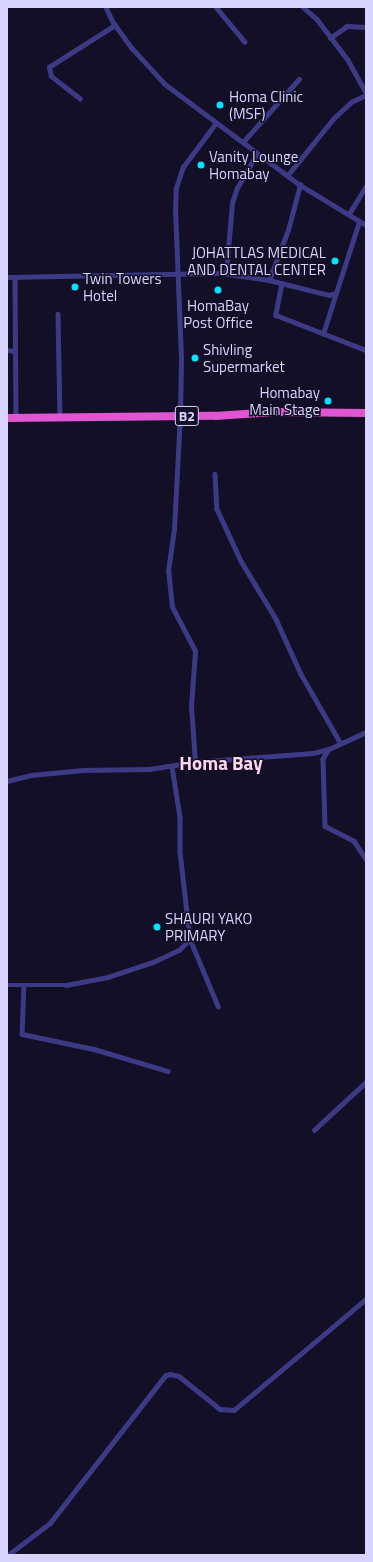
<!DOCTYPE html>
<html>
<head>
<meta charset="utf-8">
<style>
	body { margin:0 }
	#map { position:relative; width:373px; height:1562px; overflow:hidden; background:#130f26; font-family:"Titillium Web",sans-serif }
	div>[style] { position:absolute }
	.minor>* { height:4.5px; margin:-2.25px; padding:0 2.25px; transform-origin:2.25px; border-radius:2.25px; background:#3d3a85 }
	.trunk>* { height:8px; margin:-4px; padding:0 4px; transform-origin:4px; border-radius:4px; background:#e055d1 }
	.dots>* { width:11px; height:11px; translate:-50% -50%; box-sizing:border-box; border:2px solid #130f26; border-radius:50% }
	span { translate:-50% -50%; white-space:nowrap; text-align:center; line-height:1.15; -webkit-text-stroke:3px #130f26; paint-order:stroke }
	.shield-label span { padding:1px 3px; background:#130f26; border:1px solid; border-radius:3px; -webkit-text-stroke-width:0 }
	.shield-label { font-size:14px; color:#d9d4ff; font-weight:700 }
	.poi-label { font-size:15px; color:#d9d4ff }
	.left { translate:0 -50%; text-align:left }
	.right { translate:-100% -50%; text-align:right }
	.district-label { font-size:19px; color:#ffd6f0; font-weight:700 }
	.frame { position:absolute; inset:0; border:8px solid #d9d4ff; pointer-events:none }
</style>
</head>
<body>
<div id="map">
	<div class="minor">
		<i style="left:106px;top:7px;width:17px;rotate:65deg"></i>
		<i style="left:113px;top:22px;width:32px;rotate:54deg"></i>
		<i style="left:132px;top:48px;width:49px;rotate:47.5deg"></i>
		<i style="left:165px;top:84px;width:169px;rotate:36.8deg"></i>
		<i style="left:300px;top:185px;width:77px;rotate:31.2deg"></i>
		<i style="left:216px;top:7px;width:45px;rotate:50.4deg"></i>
		<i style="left:303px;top:7px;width:18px;rotate:41deg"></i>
		<i style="left:317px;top:19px;width:51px;rotate:52.9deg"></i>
		<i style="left:348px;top:60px;width:37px;rotate:61deg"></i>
		<i style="left:330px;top:38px;width:21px;rotate:-35deg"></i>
		<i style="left:347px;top:26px;width:19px;rotate:3deg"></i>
		<i style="left:80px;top:99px;width:37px;rotate:-142deg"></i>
		<i style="left:51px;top:76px;width:9px;rotate:-103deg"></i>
		<i style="left:49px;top:67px;width:78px;rotate:-32.5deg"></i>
		<i style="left:243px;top:142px;width:84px;rotate:-48.4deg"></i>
		<i style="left:287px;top:176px;width:73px;rotate:-51.1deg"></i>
		<i style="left:333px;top:119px;width:25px;rotate:-43deg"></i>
		<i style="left:351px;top:102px;width:17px;rotate:-25deg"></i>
		<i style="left:349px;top:214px;width:33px;rotate:-59deg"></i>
		<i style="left:226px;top:273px;width:70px;rotate:-85.1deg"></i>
		<i style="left:232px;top:203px;width:16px;rotate:-72deg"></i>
		<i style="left:237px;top:188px;width:39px;rotate:-60deg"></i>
		<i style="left:7px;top:277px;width:214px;rotate:-1.1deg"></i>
		<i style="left:221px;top:273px;width:49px;rotate:8.3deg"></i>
		<i style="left:269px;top:280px;width:62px;rotate:14deg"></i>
		<i style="left:329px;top:295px;width:7px;rotate:-16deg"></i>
		<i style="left:336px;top:293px;width:75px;rotate:-72.1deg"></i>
		<i style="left:15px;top:277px;width:140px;rotate:89.6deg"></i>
		<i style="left:269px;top:280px;width:53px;rotate:-69.2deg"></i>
		<i style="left:288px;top:230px;width:47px;rotate:-75.1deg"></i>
		<i style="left:282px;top:283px;width:33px;rotate:101deg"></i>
		<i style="left:276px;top:315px;width:97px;rotate:21.3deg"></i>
		<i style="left:58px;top:314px;width:103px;rotate:88.9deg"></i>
		<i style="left:323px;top:334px;width:43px;rotate:-72.4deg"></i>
		<i style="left:7px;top:350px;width:7px;rotate:8deg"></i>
		<i style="left:215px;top:474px;width:35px;rotate:87deg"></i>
		<i style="left:217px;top:509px;width:57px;rotate:65.2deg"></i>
		<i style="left:241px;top:561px;width:68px;rotate:58.9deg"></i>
		<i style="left:276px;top:619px;width:60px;rotate:65.6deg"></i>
		<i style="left:301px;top:674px;width:78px;rotate:60.2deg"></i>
		<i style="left:329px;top:749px;width:12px;rotate:121deg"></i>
		<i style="left:323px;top:759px;width:67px;rotate:88.3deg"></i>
		<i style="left:325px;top:826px;width:33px;rotate:27deg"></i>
		<i style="left:354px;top:841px;width:22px;rotate:56deg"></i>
		<i style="left:195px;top:762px;width:56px;rotate:-94.1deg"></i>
		<i style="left:191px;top:706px;width:55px;rotate:-85.8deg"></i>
		<i style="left:195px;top:651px;width:50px;rotate:-117.6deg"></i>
		<i style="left:172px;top:607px;width:36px;rotate:-96deg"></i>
		<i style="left:168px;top:571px;width:42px;rotate:-81.9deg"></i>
		<i style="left:174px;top:529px;width:113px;rotate:-87deg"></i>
		<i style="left:180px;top:416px;width:58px;rotate:-89deg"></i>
		<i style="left:181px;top:358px;width:147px;rotate:-92.3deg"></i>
		<i style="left:175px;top:211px;width:23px;rotate:-88deg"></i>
		<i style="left:176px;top:188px;width:22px;rotate:-72deg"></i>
		<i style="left:183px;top:167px;width:54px;rotate:-53.3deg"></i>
		<i style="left:172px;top:766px;width:52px;rotate:81.1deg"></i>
		<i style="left:180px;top:817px;width:35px;rotate:90deg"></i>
		<i style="left:180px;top:852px;width:88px;rotate:83.4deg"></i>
		<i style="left:190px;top:939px;width:73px;rotate:67.3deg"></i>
		<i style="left:7px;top:781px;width:25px;rotate:-14deg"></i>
		<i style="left:31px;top:775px;width:52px;rotate:-5.5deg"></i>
		<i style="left:83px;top:770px;width:66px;rotate:-0.9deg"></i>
		<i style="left:149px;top:769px;width:47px;rotate:-8.7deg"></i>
		<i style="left:195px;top:762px;width:118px;rotate:-4.4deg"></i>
		<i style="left:313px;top:753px;width:16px;rotate:-14deg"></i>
		<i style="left:329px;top:749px;width:41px;rotate:-24.7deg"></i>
		<i style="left:7px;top:985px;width:59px"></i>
		<i style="left:66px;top:985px;width:43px;rotate:-10.8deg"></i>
		<i style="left:108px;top:977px;width:47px;rotate:-18.4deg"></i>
		<i style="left:153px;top:962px;width:29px;rotate:-25deg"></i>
		<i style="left:179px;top:950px;width:16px;rotate:-45deg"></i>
		<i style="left:24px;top:985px;width:49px;rotate:92.3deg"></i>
		<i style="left:22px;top:1034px;width:74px;rotate:11.8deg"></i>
		<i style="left:94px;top:1049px;width:77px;rotate:16.6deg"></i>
		<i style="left:314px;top:1130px;width:71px;rotate:-42.7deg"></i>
		<i style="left:8px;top:1555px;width:53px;rotate:-37.3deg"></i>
		<i style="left:50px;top:1523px;width:187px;rotate:-52deg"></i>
		<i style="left:165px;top:1376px;width:5px;rotate:-22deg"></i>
		<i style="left:170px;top:1374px;width:9px;rotate:13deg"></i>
		<i style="left:179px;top:1376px;width:53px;rotate:38.8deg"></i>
		<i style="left:220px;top:1409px;width:14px;rotate:4deg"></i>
		<i style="left:234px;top:1410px;width:172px;rotate:-40.1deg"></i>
	</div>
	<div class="trunk">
		<i style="left:7px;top:418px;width:208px;rotate:-0.6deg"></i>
		<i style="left:215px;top:416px;width:61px;rotate:-3.8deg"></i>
		<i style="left:276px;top:412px;width:90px;rotate:0.6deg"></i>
	</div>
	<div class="dots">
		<i style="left:220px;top:105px;background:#00e5ff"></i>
		<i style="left:201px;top:165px;background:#00e5ff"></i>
		<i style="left:335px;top:261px;background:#00e5ff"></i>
		<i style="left:75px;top:287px;background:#00e5ff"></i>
		<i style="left:218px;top:290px;background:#00e5ff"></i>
		<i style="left:195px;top:358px;background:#00e5ff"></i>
		<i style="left:328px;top:401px;background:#00e5ff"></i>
		<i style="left:157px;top:927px;background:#00e5ff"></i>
	</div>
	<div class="shield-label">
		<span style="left:187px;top:416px">B2</span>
	</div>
	<div class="poi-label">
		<span class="left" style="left:229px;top:105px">Homa Clinic<br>(MSF)</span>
		<span class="left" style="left:209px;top:165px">Vanity Lounge<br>Homabay</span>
		<span class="right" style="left:326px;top:261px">JOHATTLAS MEDICAL<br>AND DENTAL CENTER</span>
		<span class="left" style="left:83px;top:287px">Twin Towers<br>Hotel</span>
		<span style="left:218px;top:314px">HomaBay<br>Post Office</span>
		<span class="left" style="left:203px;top:358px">Shivling<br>Supermarket</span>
		<span class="right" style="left:320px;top:401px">Homabay<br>Main Stage</span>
		<span class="left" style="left:165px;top:927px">SHAURI YAKO<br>PRIMARY</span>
	</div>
	<div class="district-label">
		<span style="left:221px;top:763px">Homa Bay</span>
	</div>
	<div class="frame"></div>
</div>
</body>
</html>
